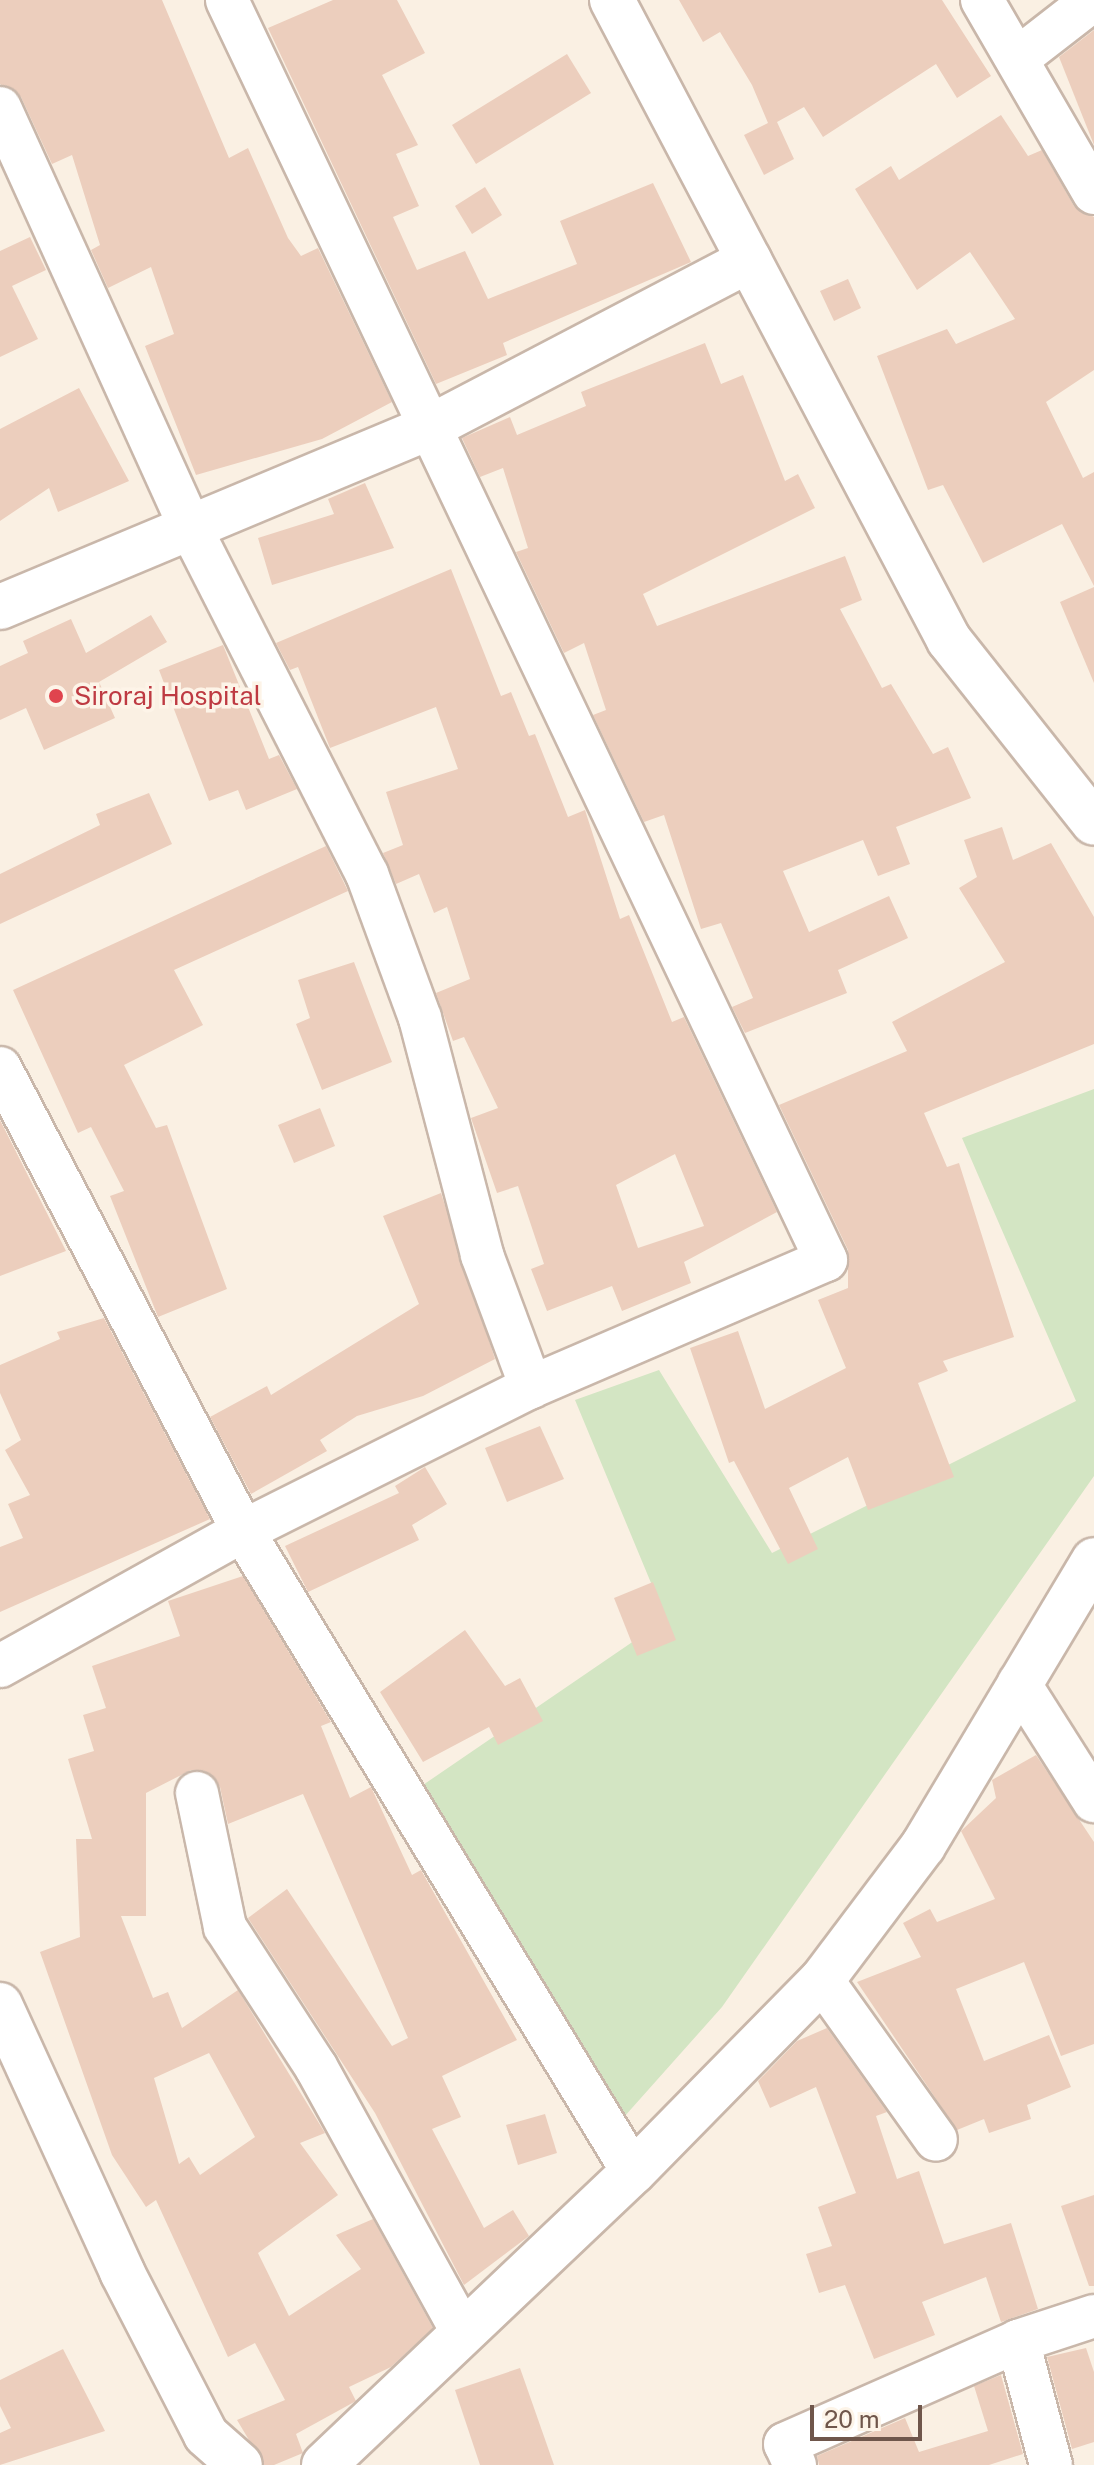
<!DOCTYPE html>
<html>
<head>
<meta charset="utf-8">
<style>
	body { margin:0 }
	#map { position:relative; width:1094px; height:2465px; overflow:hidden; background:#faf0e3; font-family:"Public Sans",sans-serif }
	div>[style] { position:absolute }
	.green>* { inset:0; background:#d3e5c3 }
	.building>* { inset:0; background:#eccebd }
	.roads { filter:drop-shadow(2px 0 #c9b7aa) drop-shadow(-2px 0 #c9b7aa) drop-shadow(0 2px #c9b7aa) drop-shadow(0 -2px #c9b7aa) }
	.street>* { height:42px; margin:-21px; padding:0 21px; transform-origin:21px; border-radius:21px; background:#fff }
	.secondary>* { height:44px; margin:-22px; padding:0 22px; transform-origin:22px; border-radius:22px; background:#fff }
	.dots>* { width:22px; height:22px; translate:-50% -50%; box-sizing:border-box; border:4px solid #fdf4e8; border-radius:50% }
	span { translate:-50% -50%; white-space:nowrap; text-align:center; line-height:1.15; -webkit-text-stroke:7px #fdf4e8; paint-order:stroke }
	.health-label { font-size:26px; color:#be3a42 }
	.left { translate:0 -50%; text-align:left }
	.scale { position:absolute; left:810px; top:2405px; width:112px; height:36px; box-sizing:border-box; border:4px solid #6f564b; border-top:0; padding-left:10px; font-size:24px; line-height:28px; white-space:nowrap; color:#6f564b; -webkit-text-stroke:6px #fdf4e8; paint-order:stroke }
</style>
</head>
<body>
<div id="map">
	<div class="green">
		<i style="clip-path:polygon(1094px 1089px,1094px 1476px,722px 2007px,624px 2117px,420px 1787px,666px 1619px,575px 1400px,659px 1370px,772px 1553px,1076px 1401px,962px 1138px)"></i>
	</div>
	<div class="building">
		<i style="clip-path:polygon(0 0,162px 0,229px 158px,248px 148px,288px 238px,301px 256px,318px 248px,392px 402px,322px 439px,196px 475px,145px 346px,174px 334px,151px 267px,108px 288px,91px 250px,100px 245px,72px 155px,52px 164px,21px 97px,0 84px)"></i>
		<i style="clip-path:polygon(333px 0,397px 0,425px 53px,382px 75px,418px 145px,396px 154px,419px 206px,393px 217px,417px 270px,465px 251px,488px 299px,577px 264px,560px 221px,653px 183px,691px 262px,503px 343px,507px 355px,436px 384px,268px 28px)"></i>
		<i style="clip-path:polygon(679px 0,942px 0,991px 76px,957px 98px,936px 64px,823px 137px,804px 107px,777px 122px,794px 159px,764px 175px,744px 135px,768px 123px,752px 85px,720px 32px,703px 42px)"></i>
		<i style="clip-path:polygon(1094px 30px,1094px 145px,1059px 57px)"></i>
		<i style="clip-path:polygon(567px 54px,591px 93px,476px 164px,452px 125px)"></i>
		<i style="clip-path:polygon(1001px 115px,1028px 156px,1042px 150px,1074px 206px,1094px 217px,1094px 370px,1046px 402px,1083px 478px,1094px 472px,1094px 586px,1062px 524px,983px 563px,943px 485px,928px 490px,877px 356px,947px 329px,956px 344px,1015px 319px,970px 252px,917px 290px,855px 189px,891px 166px,899px 180px)"></i>
		<i style="clip-path:polygon(485px 187px,502px 215px,472px 234px,455px 206px)"></i>
		<i style="clip-path:polygon(30px 237px,46px 270px,12px 286px,38px 339px,0 357px,0 251px)"></i>
		<i style="clip-path:polygon(848px 279px,861px 308px,834px 321px,820px 291px)"></i>
		<i style="clip-path:polygon(705px 343px,721px 384px,743px 375px,785px 481px,798px 474px,815px 508px,643px 594px,657px 626px,845px 556px,862px 600px,840px 609px,882px 688px,891px 684px,933px 754px,948px 747px,971px 798px,896px 827px,910px 864px,878px 876px,863px 840px,783px 871px,809px 932px,889px 896px,908px 938px,838px 970px,847px 993px,745px 1033px,732px 1007px,753px 998px,721px 923px,701px 929px,664px 815px,644px 822px,593px 715px,606px 710px,584px 643px,564px 653px,516px 552px,528px 548px,503px 468px,480px 477px,462px 438px,510px 417px,517px 435px,586px 406px,581px 392px)"></i>
		<i style="clip-path:polygon(79px 388px,129px 481px,58px 512px,49px 488px,0 521px,0 429px)"></i>
		<i style="clip-path:polygon(365px 483px,394px 548px,272px 585px,258px 538px,334px 514px,328px 499px)"></i>
		<i style="clip-path:polygon(evenodd,451px 569px,501px 696px,511px 692px,529px 736px,535px 734px,568px 817px,585px 810px,620px 919px,629px 915px,672px 1022px,684px 1017px,777px 1212px,684px 1262px,691px 1283px,622px 1311px,612px 1286px,547px 1311px,531px 1269px,544px 1264px,518px 1186px,497px 1193px,471px 1118px,498px 1108px,464px 1037px,453px 1041px,436px 993px,470px 979px,447px 907px,434px 913px,419px 874px,396px 884px,383px 853px,403px 845px,386px 792px,458px 769px,436px 707px,330px 748px,298px 667px,290px 670px,276px 643px,451px 569px,675px 1154px,704px 1226px,638px 1248px,616px 1185px,675px 1154px)"></i>
		<i style="clip-path:polygon(1094px 587px,1094px 683px,1060px 602px)"></i>
		<i style="clip-path:polygon(151px 615px,167px 642px,99px 682px,115px 718px,44px 750px,26px 708px,0 720px,0 666px,28px 653px,23px 641px,71px 619px,86px 653px)"></i>
		<i style="clip-path:polygon(223px 645px,269px 759px,279px 755px,297px 789px,246px 810px,238px 790px,209px 801px,159px 670px)"></i>
		<i style="clip-path:polygon(149px 793px,172px 844px,0 924px,0 874px,100px 825px,96px 814px)"></i>
		<i style="clip-path:polygon(1002px 827px,1013px 860px,1051px 843px,1094px 917px,1094px 1044px,924px 1113px,947px 1167px,959px 1163px,1014px 1337px,943px 1361px,948px 1371px,918px 1383px,954px 1477px,868px 1510px,848px 1457px,789px 1488px,818px 1549px,788px 1564px,734px 1461px,729px 1463px,690px 1348px,738px 1331px,765px 1409px,846px 1368px,818px 1300px,848px 1288px,848px 1250px,779px 1105px,907px 1051px,892px 1022px,1005px 962px,959px 888px,977px 877px,964px 840px)"></i>
		<i style="clip-path:polygon(326px 846px,348px 891px,174px 970px,203px 1025px,124px 1065px,156px 1128px,167px 1125px,227px 1289px,158px 1317px,110px 1196px,124px 1191px,91px 1127px,78px 1133px,13px 990px)"></i>
		<i style="clip-path:polygon(354px 962px,392px 1062px,322px 1090px,296px 1024px,310px 1018px,298px 980px)"></i>
		<i style="clip-path:polygon(320px 1108px,335px 1146px,294px 1163px,278px 1125px)"></i>
		<i style="clip-path:polygon(0 1120px,66px 1251px,0 1276px)"></i>
		<i style="clip-path:polygon(441px 1193px,495px 1359px,423px 1396px,357px 1416px,320px 1440px,327px 1451px,251px 1494px,210px 1417px,267px 1386px,271px 1395px,419px 1304px,383px 1216px)"></i>
		<i style="clip-path:polygon(104px 1318px,210px 1519px,0 1612px,0 1547px,23px 1538px,8px 1504px,30px 1495px,5px 1450px,21px 1440px,0 1393px,0 1365px,60px 1339px,57px 1332px)"></i>
		<i style="clip-path:polygon(540px 1426px,564px 1479px,507px 1502px,485px 1448px)"></i>
		<i style="clip-path:polygon(425px 1467px,447px 1504px,412px 1525px,419px 1540px,308px 1592px,285px 1546px,399px 1493px,395px 1486px)"></i>
		<i style="clip-path:polygon(evenodd,243px 1576px,331px 1722px,321px 1726px,350px 1798px,371px 1787px,412px 1875px,421px 1870px,517px 2040px,442px 2076px,461px 2117px,432px 2129px,484px 2228px,513px 2210px,529px 2236px,464px 2285px,375px 2113px,248px 1918px,287px 1889px,392px 2046px,408px 2038px,303px 1794px,228px 1824px,220px 1787px,205px 1771px,191px 1770px,146px 1793px,146px 1916px,121px 1916px,153px 1998px,168px 1992px,182px 2028px,238px 1990px,325px 2133px,300px 2143px,338px 2195px,258px 2253px,289px 2316px,361px 2269px,336px 2235px,373px 2219px,433px 2328px,391px 2367px,349px 2387px,356px 2401px,296px 2434px,303px 2453px,274px 2465px,264px 2465px,237px 2420px,285px 2400px,255px 2343px,228px 2357px,156px 2200px,146px 2207px,112px 2155px,40px 1952px,80px 1937px,76px 1839px,92px 1839px,68px 1759px,94px 1751px,83px 1715px,106px 1708px,92px 1666px,180px 1636px,168px 1601px,243px 1576px,209px 2053px,255px 2137px,200px 2175px,189px 2157px,179px 2164px,154px 2078px,209px 2053px)"></i>
		<i style="clip-path:polygon(653px 1582px,676px 1640px,637px 1656px,614px 1598px)"></i>
		<i style="clip-path:polygon(465px 1630px,505px 1686px,520px 1678px,543px 1721px,498px 1745px,489px 1727px,423px 1762px,380px 1692px)"></i>
		<i style="clip-path:polygon(1036px 1755px,1094px 1842px,1094px 2044px,1061px 2056px,1024px 1962px,956px 1989px,984px 2061px,1049px 2035px,1071px 2087px,1027px 2105px,1031px 2119px,989px 2133px,984px 2119px,957px 2130px,857px 1982px,921px 1957px,903px 1923px,930px 1909px,937px 1922px,995px 1899px,961px 1831px,996px 1798px,992px 1780px)"></i>
		<i style="clip-path:polygon(827px 2028px,887px 2112px,876px 2116px,897px 2179px,919px 2171px,944px 2244px,1011px 2223px,1038px 2309px,1001px 2322px,986px 2277px,922px 2302px,935px 2335px,874px 2359px,845px 2285px,819px 2293px,806px 2254px,832px 2246px,818px 2207px,856px 2193px,816px 2087px,770px 2108px,758px 2081px,797px 2041px)"></i>
		<i style="clip-path:polygon(545px 2114px,557px 2153px,518px 2165px,506px 2125px)"></i>
		<i style="clip-path:polygon(1094px 2195px,1094px 2286px,1089px 2286px,1061px 2206px)"></i>
		<i style="clip-path:polygon(1086px 2348px,1094px 2372px,1094px 2442px,1072px 2449px,1047px 2357px)"></i>
		<i style="clip-path:polygon(63px 2349px,105px 2431px,0 2465px,0 2433px,11px 2428px,0 2406px,0 2380px)"></i>
		<i style="clip-path:polygon(520px 2368px,554px 2465px,480px 2465px,455px 2390px)"></i>
		<i style="clip-path:polygon(1001px 2375px,1023px 2454px,989px 2465px,819px 2465px,817px 2456px,905px 2418px,919px 2452px,988px 2431px,974px 2386px)"></i>
	</div>
	<div class="roads">
		<div class="street">
			<i style="left:982px;top:0;width:223px;rotate:59.9deg"></i>
			<i style="left:1017px;top:59px;width:96px;rotate:-37.8deg"></i>
			<i style="left:0;top:108px;width:458px;rotate:65.6deg"></i>
			<i style="left:189px;top:525px;width:392px;rotate:63deg"></i>
			<i style="left:367px;top:874px;width:153px;rotate:69.8deg"></i>
			<i style="left:420px;top:1018px;width:245px;rotate:75.3deg"></i>
			<i style="left:482px;top:1255px;width:141px;rotate:69.6deg"></i>
			<i style="left:0;top:1068px;width:523px;rotate:62.31deg"></i>
			<i style="left:243px;top:1531px;width:750px;rotate:58.68deg"></i>
			<i style="left:0;top:1666px;width:278px;rotate:-29.1deg"></i>
			<i style="left:243px;top:1531px;width:322px;rotate:-26.6deg"></i>
			<i style="left:531px;top:1387px;width:321px;rotate:-23.3deg"></i>
			<i style="left:826px;top:1260px;width:1395px;rotate:-115.43deg"></i>
			<i style="left:1019px;top:1683px;width:140px;rotate:57.6deg"></i>
			<i style="left:197px;top:1793px;width:137px;rotate:78.2deg"></i>
			<i style="left:225px;top:1927px;width:167px;rotate:57deg"></i>
			<i style="left:316px;top:2067px;width:304px;rotate:61.1deg"></i>
			<i style="left:822px;top:1980px;width:196px;rotate:54.5deg"></i>
			<i style="left:1018px;top:2341px;width:128px;rotate:75.1deg"></i>
			<i style="left:795px;top:2465px;width:23px;rotate:-115deg"></i>
			<i style="left:785px;top:2444px;width:255px;rotate:-23.8deg"></i>
			<i style="left:1018px;top:2341px;width:80px;rotate:-18.2deg"></i>
		</div>
		<div class="secondary">
			<i style="left:612px;top:0;width:723px;rotate:62.23deg"></i>
			<i style="left:949px;top:640px;width:233px;rotate:51.6deg"></i>
			<i style="left:0;top:607px;width:466px;rotate:-22.7deg"></i>
			<i style="left:430px;top:427px;width:360px;rotate:-27.6deg"></i>
			<i style="left:0;top:2005px;width:294px;rotate:65.4deg"></i>
			<i style="left:122px;top:2272px;width:183px;rotate:62.7deg"></i>
			<i style="left:206px;top:2435px;width:45px;rotate:41.4deg"></i>
			<i style="left:324px;top:2465px;width:426px;rotate:-43.5deg"></i>
			<i style="left:633px;top:2172px;width:269px;rotate:-45.5deg"></i>
			<i style="left:822px;top:1980px;width:168px;rotate:-53deg"></i>
			<i style="left:923px;top:1846px;width:333px;rotate:-59.1deg"></i>
		</div>
	</div>
	<div class="dots">
		<i style="left:56px;top:696px;background:#e0444e"></i>
	</div>
	<div class="health-label">
		<span class="left" style="left:74px;top:696px">Siroraj Hospital</span>
	</div>
	<div class="scale">20 m</div>
</div>
</body>
</html>
